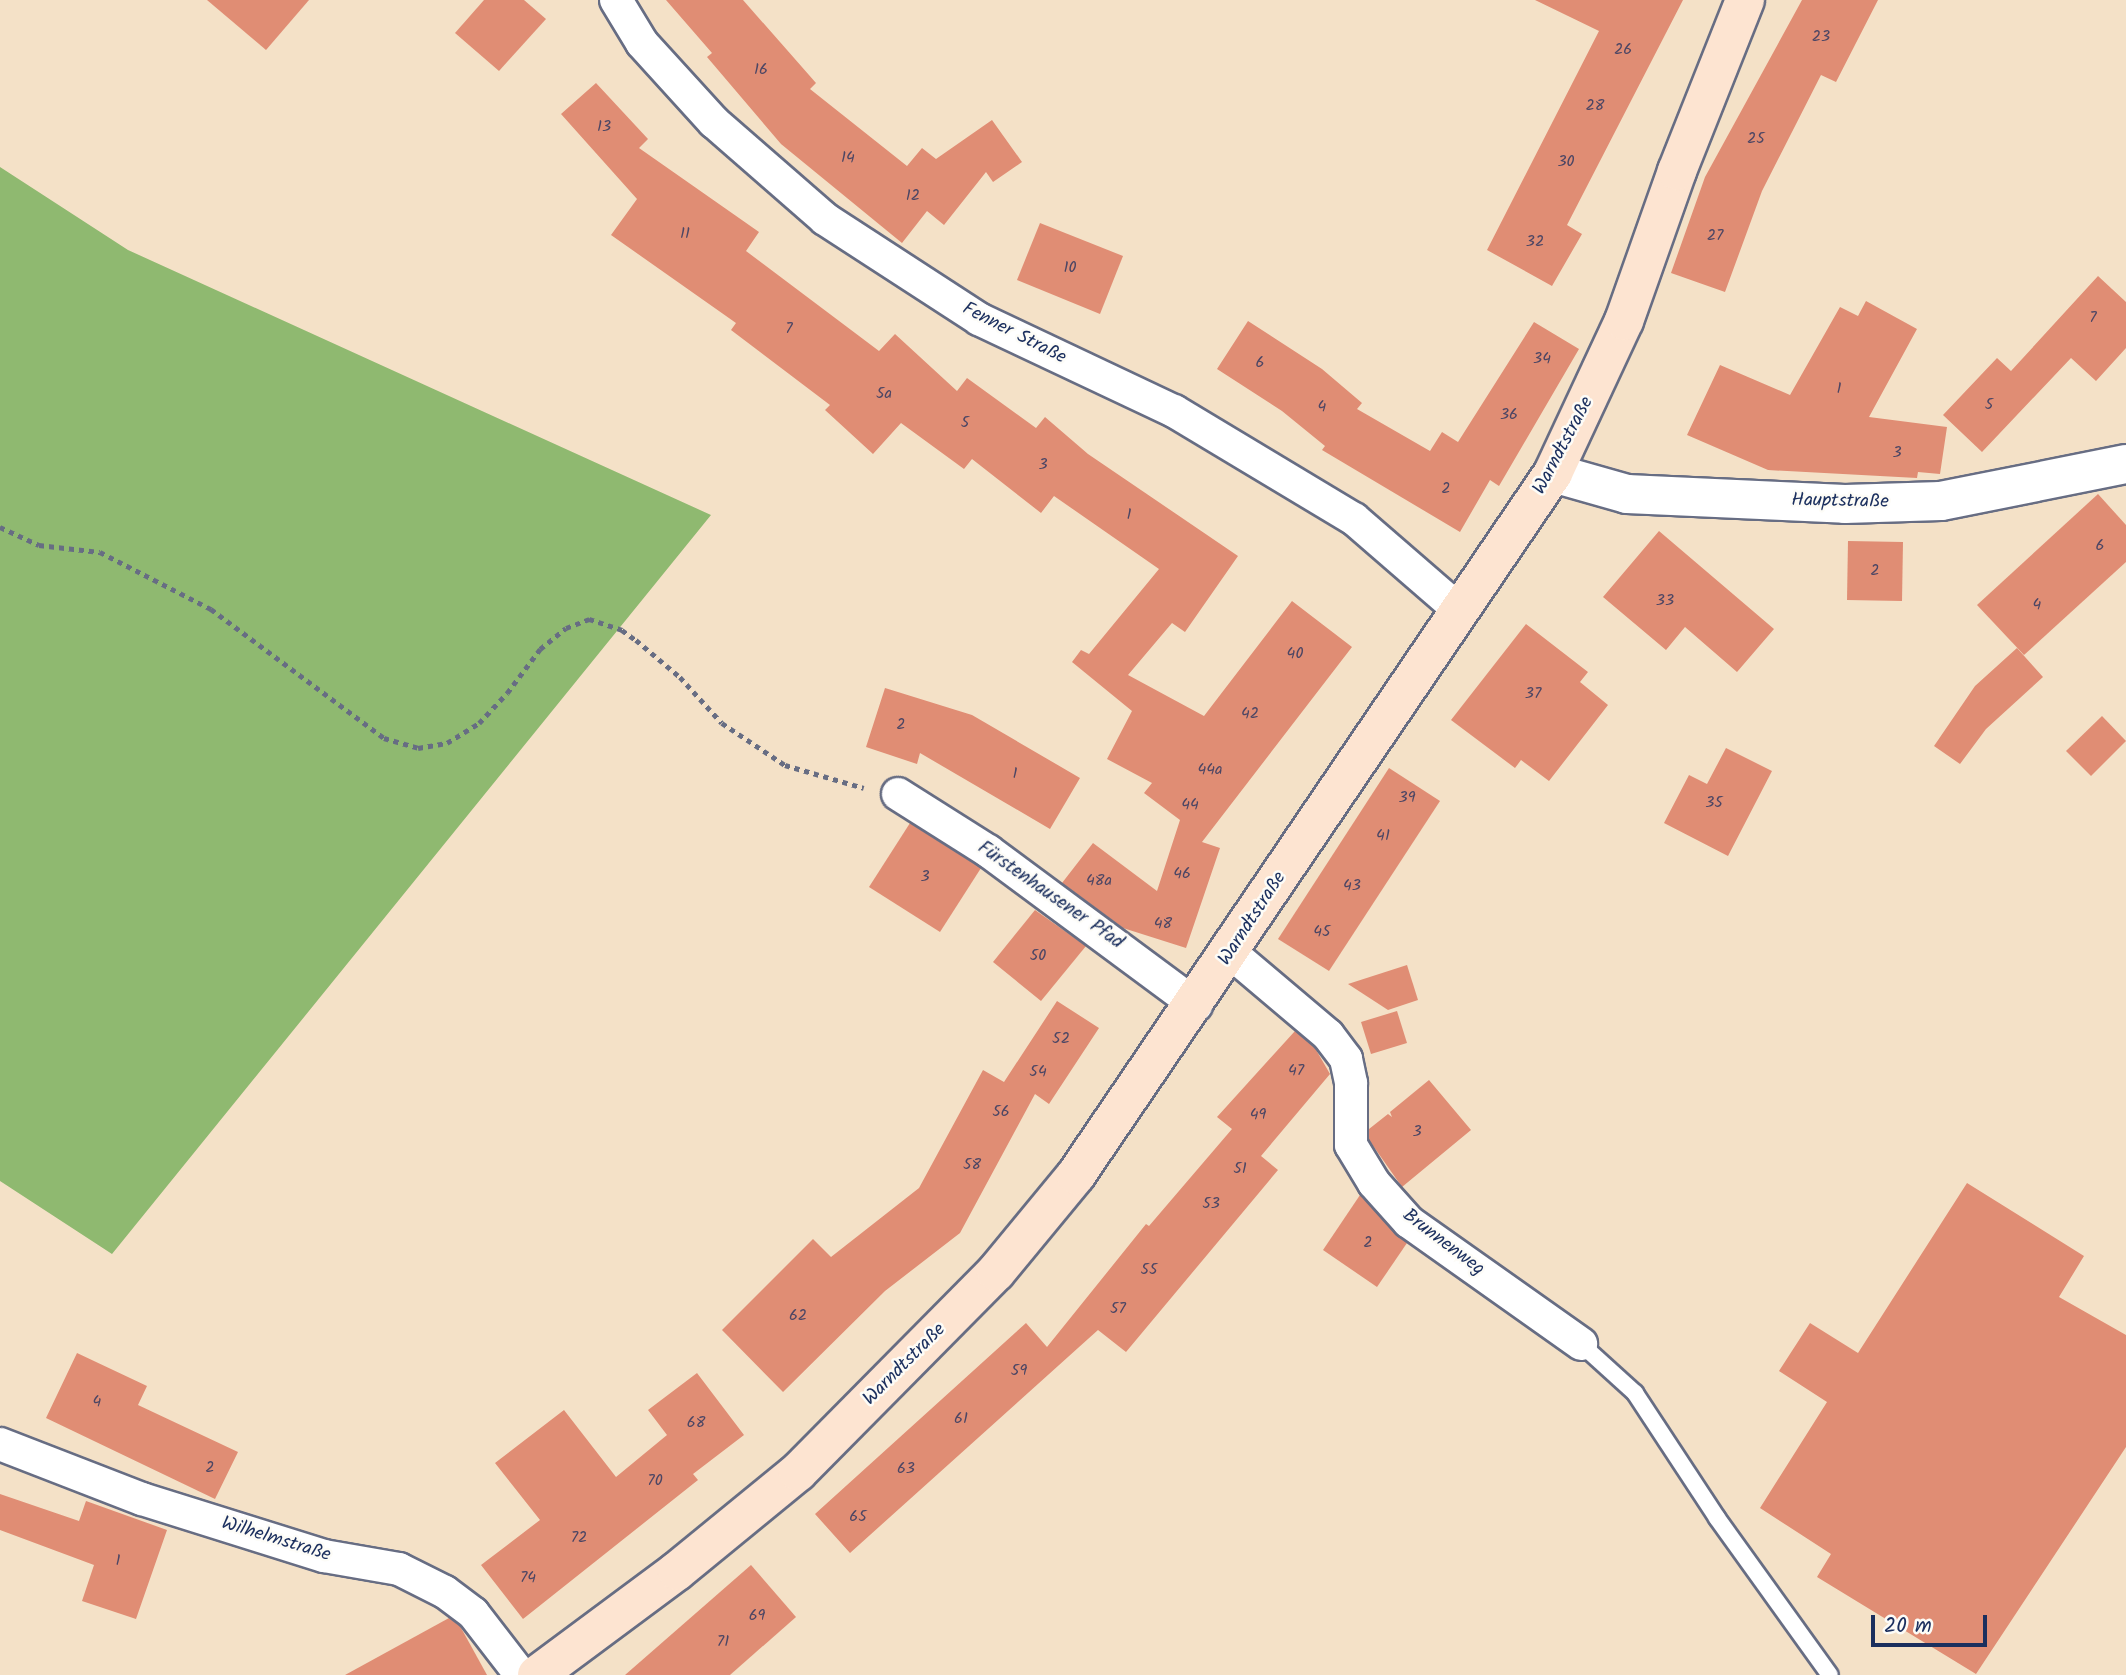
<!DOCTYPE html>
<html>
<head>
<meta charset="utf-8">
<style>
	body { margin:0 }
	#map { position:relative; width:2126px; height:1675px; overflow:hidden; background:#f4e1c7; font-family:Kalam,sans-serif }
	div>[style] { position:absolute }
	.forest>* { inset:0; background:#8fb970 }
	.building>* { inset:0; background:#e08d74 }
	.path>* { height:4.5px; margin-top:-2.25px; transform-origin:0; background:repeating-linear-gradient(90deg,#676d83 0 5px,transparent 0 10px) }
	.roads { filter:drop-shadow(2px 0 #676d83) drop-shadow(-2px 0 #676d83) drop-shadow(0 2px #676d83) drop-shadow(0 -2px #676d83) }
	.service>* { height:16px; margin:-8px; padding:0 8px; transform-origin:8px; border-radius:8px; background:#fff }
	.minor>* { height:32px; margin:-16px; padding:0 16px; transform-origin:16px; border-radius:16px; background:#fff }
	.tertiary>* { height:38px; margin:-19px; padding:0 19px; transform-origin:19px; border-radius:19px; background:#fff }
	.secondary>* { height:38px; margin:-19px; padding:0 19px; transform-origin:19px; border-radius:19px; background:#fde4d1 }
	span { translate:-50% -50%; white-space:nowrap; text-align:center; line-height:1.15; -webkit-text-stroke:5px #fdfcf7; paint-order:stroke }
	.number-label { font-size:16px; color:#4c4664 }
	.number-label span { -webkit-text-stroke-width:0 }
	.street-label { font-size:19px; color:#1b2f5e }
	.scale { position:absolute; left:1871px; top:1615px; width:116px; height:32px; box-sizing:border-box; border:4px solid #1b2f5e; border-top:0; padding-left:9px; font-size:21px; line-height:24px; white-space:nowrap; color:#1b2f5e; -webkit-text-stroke:5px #fdfcf7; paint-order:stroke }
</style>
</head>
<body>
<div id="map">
	<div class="forest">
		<i style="clip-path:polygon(0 167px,128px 250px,711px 515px,112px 1254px,0 1181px)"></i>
	</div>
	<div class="building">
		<i style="clip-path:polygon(207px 0,309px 0,266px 50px)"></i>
		<i style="clip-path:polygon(484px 0,524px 0,546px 19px,499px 71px,455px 33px)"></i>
		<i style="clip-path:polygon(666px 0,743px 0,816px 83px,810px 89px,907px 166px,922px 148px,936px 159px,992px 120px,1022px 162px,993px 182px,986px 172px,944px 225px,927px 211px,902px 243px,781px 144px,707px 57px,712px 53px)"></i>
		<i style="clip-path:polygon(1535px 0,1683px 0,1567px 225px,1582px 234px,1552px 286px,1487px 250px,1599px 31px)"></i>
		<i style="clip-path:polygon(1802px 0,1878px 0,1836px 82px,1821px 75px,1762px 191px,1725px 292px,1671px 273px,1705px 177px)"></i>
		<i style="clip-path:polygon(596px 83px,648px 139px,639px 148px,759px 232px,746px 251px,879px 351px,895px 334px,957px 391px,967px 378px,1036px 428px,1045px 417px,1088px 454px,1238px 556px,1185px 632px,1172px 623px,1128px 675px,1204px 716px,1292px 601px,1352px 647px,1202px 842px,1220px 848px,1186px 948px,1123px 928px,1062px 883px,1093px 843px,1157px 891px,1180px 820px,1144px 793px,1152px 783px,1107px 759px,1132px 711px,1072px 662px,1081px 650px,1089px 654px,1159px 569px,1054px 496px,1041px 513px,972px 459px,964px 469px,901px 423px,873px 454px,825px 410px,830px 405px,731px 330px,736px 323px,611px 235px,637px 199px,561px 114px)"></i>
		<i style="clip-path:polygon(1040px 223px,1123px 256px,1100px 314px,1017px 280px)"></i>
		<i style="clip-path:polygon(2098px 276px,2126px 302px,2126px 348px,2096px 381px,2071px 358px,1982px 452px,1943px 415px,1997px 358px,2011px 371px)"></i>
		<i style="clip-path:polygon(1866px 301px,1917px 329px,1869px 417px,1947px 427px,1940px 474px,1918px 472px,1917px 478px,1768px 470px,1687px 435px,1720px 365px,1790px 395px,1840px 307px,1858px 316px)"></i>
		<i style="clip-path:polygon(1248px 321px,1322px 369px,1362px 403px,1357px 409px,1430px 451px,1442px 432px,1458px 442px,1534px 322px,1579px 349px,1499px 486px,1490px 480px,1460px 532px,1322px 450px,1325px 446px,1282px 411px,1217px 369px)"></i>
		<i style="clip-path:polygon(2098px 494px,2126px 525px,2126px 562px,2024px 655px,1977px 605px)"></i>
		<i style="clip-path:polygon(1659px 531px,1774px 629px,1737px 672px,1685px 627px,1666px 650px,1603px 597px)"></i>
		<i style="clip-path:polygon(1848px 541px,1903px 542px,1902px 601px,1847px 600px)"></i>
		<i style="clip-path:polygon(1526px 624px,1588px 672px,1580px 682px,1608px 705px,1549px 781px,1521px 760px,1515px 768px,1451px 720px)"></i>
		<i style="clip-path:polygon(2017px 648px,2043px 677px,1986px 729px,1960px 764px,1934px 746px,1975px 686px)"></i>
		<i style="clip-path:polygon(885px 688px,972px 715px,1080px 778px,1050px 829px,920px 753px,917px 764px,866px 747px)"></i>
		<i style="clip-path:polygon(2102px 716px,2126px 741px,2091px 776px,2066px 751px)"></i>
		<i style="clip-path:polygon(1726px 748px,1772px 771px,1728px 856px,1664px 823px,1689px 775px,1707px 784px)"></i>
		<i style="clip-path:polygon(1389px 768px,1440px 801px,1329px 971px,1278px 939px)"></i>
		<i style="clip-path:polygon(910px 823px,981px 868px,940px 932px,869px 887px)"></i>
		<i style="clip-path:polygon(1035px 910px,1086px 946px,1041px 1001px,993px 962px)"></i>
		<i style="clip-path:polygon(1407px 965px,1418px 1000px,1388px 1010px,1348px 984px)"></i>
		<i style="clip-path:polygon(1057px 1001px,1099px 1028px,1049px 1104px,1035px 1094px,960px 1233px,885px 1291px,783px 1392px,722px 1330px,813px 1239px,831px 1257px,919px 1188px,983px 1070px,1004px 1082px)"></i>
		<i style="clip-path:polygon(1397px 1011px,1407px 1043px,1371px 1054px,1361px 1022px)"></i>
		<i style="clip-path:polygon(1295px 1031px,1315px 1048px,1330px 1074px,1261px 1156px,1278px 1170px,1126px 1352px,1098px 1330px,850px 1553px,815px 1514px,1026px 1323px,1047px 1347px,1146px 1224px,1149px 1226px,1232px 1129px,1217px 1117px)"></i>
		<i style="clip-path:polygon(1429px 1080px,1471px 1130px,1402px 1187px,1369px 1140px,1369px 1129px,1388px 1114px,1392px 1117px,1390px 1112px)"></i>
		<i style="clip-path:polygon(1967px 1183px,2084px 1256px,2059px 1297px,2126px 1335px,2126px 1447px,1976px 1674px,1817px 1577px,1831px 1554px,1760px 1508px,1827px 1402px,1779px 1371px,1810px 1323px,1858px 1353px)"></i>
		<i style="clip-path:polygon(1360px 1195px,1407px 1243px,1377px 1287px,1323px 1250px)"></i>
		<i style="clip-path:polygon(77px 1353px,147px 1386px,138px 1405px,238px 1452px,215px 1499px,46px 1418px)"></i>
		<i style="clip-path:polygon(697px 1373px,744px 1435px,693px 1474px,698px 1480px,523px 1619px,481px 1565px,540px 1520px,495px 1463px,564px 1410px,616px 1477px,667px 1435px,648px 1410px)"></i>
		<i style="clip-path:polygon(0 1494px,79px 1521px,86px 1501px,167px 1530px,136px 1619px,82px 1601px,94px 1565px,0 1530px)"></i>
		<i style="clip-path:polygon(751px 1565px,796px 1617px,730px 1675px,625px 1675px)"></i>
		<i style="clip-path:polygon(449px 1618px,460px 1626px,487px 1675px,345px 1675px)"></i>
	</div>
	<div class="path">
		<i style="left:0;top:527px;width:43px;rotate:24.8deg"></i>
		<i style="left:39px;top:545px;width:61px;rotate:6.5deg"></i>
		<i style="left:100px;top:552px;width:125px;rotate:27.2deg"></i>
		<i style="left:211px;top:609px;width:216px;rotate:36.7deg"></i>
		<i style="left:384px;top:738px;width:35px;rotate:16deg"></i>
		<i style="left:418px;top:748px;width:29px;rotate:-10deg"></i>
		<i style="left:447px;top:743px;width:38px;rotate:-32deg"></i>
		<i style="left:479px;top:723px;width:41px;rotate:-47deg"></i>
		<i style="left:507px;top:693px;width:55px;rotate:-53.1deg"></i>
		<i style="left:540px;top:649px;width:33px;rotate:-39deg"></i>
		<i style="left:566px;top:628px;width:25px;rotate:-21deg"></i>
		<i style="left:589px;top:619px;width:35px;rotate:18deg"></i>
		<i style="left:622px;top:630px;width:17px;rotate:36deg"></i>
		<i style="left:636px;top:640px;width:57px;rotate:40.1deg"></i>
		<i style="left:680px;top:677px;width:62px;rotate:47.6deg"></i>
		<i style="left:722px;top:723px;width:76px;rotate:33.7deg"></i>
		<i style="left:785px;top:765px;width:82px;rotate:16.2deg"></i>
	</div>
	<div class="roads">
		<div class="service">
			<i style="left:1581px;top:1344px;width:73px;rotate:42.2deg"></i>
			<i style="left:1635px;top:1393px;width:149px;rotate:56.7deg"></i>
			<i style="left:1717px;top:1518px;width:193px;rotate:54.3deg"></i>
		</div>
		<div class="minor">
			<i style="left:616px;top:0;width:50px;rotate:58.8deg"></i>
			<i style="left:642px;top:43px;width:107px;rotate:47.7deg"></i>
			<i style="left:714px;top:122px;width:147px;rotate:41.1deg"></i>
			<i style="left:825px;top:219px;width:184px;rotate:33deg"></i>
			<i style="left:979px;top:319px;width:216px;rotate:25.3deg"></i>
			<i style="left:1174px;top:411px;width:210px;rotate:31deg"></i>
			<i style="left:1354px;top:519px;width:139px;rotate:40.9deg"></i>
			<i style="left:898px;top:794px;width:107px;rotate:32.3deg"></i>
			<i style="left:988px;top:851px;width:259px;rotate:36.5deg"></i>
			<i style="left:1231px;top:953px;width:127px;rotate:40.2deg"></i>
			<i style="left:1328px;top:1035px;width:30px;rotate:53deg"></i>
			<i style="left:1346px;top:1059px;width:25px;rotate:78deg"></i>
			<i style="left:1351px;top:1083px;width:62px;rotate:90deg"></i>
			<i style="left:1351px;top:1145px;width:44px;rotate:58.8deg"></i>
			<i style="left:1374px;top:1183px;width:52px;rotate:48.1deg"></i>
			<i style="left:1409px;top:1222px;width:211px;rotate:35.3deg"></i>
			<i style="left:0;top:1444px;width:152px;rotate:21.2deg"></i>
			<i style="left:142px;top:1499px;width:191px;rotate:17.4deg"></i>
			<i style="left:324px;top:1556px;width:76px;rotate:9.8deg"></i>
			<i style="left:399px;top:1569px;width:51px;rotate:26.6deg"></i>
			<i style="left:445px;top:1592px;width:35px;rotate:37deg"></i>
			<i style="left:473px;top:1613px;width:78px;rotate:52.3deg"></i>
		</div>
		<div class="tertiary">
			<i style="left:1553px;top:473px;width:77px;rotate:15.8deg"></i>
			<i style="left:1627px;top:494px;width:218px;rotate:2.6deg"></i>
			<i style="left:1845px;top:504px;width:96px;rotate:-1.8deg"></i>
			<i style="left:1941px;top:501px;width:189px;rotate:-11.3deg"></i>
		</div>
		<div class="secondary">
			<i style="left:537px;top:1675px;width:174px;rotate:-36.6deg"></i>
			<i style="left:677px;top:1571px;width:156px;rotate:-39.3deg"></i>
			<i style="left:798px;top:1472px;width:281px;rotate:-45.3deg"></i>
			<i style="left:996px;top:1272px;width:126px;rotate:-50.5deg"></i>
			<i style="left:1076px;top:1175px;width:849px;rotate:-55.8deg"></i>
			<i style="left:1553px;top:473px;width:168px;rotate:-65deg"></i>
			<i style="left:1624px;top:321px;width:159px;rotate:-70.5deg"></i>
			<i style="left:1677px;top:171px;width:184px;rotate:-68.3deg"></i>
		</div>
	</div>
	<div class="number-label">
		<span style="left:1821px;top:37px">23</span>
		<span style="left:1623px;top:50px">26</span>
		<span style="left:761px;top:70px">16</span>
		<span style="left:1595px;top:106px">28</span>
		<span style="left:604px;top:127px">13</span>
		<span style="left:1756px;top:139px">25</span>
		<span style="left:848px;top:158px">14</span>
		<span style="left:1566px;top:162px">30</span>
		<span style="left:913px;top:196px">12</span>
		<span style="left:685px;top:234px">11</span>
		<span style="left:1715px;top:236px">27</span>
		<span style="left:1535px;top:242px">32</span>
		<span style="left:1070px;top:268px">10</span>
		<span style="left:2093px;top:318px">7</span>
		<span style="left:789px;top:329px">7</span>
		<span style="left:1542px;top:359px">34</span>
		<span style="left:1260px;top:363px">6</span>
		<span style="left:1839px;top:389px">1</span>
		<span style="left:884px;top:394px">5a</span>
		<span style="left:1989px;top:405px">5</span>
		<span style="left:1322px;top:407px">4</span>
		<span style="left:1509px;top:415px">36</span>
		<span style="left:965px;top:423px">5</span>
		<span style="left:1897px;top:453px">3</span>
		<span style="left:1043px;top:465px">3</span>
		<span style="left:1446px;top:489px">2</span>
		<span style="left:1129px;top:515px">1</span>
		<span style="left:2100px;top:546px">6</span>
		<span style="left:1875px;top:571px">2</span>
		<span style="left:1665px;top:601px">33</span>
		<span style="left:2037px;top:605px">4</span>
		<span style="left:1295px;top:654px">40</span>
		<span style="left:1533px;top:694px">37</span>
		<span style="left:1250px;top:714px">42</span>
		<span style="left:901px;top:725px">2</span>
		<span style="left:1210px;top:770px">44a</span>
		<span style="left:1015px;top:774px">1</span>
		<span style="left:1407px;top:798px">39</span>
		<span style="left:1714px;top:803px">35</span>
		<span style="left:1190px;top:805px">44</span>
		<span style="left:1383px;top:836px">41</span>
		<span style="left:1182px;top:874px">46</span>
		<span style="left:925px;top:877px">3</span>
		<span style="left:1099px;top:881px">48a</span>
		<span style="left:1352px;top:886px">43</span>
		<span style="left:1163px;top:924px">48</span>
		<span style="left:1322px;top:932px">45</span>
		<span style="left:1038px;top:956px">50</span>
		<span style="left:1061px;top:1039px">52</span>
		<span style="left:1296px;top:1071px">47</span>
		<span style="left:1038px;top:1072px">54</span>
		<span style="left:1001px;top:1112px">56</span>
		<span style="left:1258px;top:1115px">49</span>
		<span style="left:1417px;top:1132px">3</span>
		<span style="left:972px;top:1165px">58</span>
		<span style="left:1240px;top:1169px">51</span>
		<span style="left:1211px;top:1204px">53</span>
		<span style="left:1368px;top:1243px">2</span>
		<span style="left:1149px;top:1270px">55</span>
		<span style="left:1118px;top:1309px">57</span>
		<span style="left:798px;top:1316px">62</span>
		<span style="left:1019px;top:1371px">59</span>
		<span style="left:97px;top:1402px">4</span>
		<span style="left:961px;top:1419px">61</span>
		<span style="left:696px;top:1423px">68</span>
		<span style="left:210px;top:1468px">2</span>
		<span style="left:906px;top:1469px">63</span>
		<span style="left:655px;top:1481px">70</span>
		<span style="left:858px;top:1517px">65</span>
		<span style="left:579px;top:1538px">72</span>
		<span style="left:118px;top:1561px">1</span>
		<span style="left:528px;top:1578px">74</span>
		<span style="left:757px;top:1616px">69</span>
		<span style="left:723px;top:1642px">71</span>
	</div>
	<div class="street-label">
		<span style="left:1014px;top:334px;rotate:27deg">Fenner Straße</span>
		<span style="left:1564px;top:446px;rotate:-62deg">Warndtstraße</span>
		<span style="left:1840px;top:502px;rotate:1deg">Hauptstraße</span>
		<span style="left:1050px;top:896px;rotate:35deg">Fürstenhausener Pfad</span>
		<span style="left:1253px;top:919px;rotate:-57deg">Warndtstraße</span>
		<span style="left:1443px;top:1243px;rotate:37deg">Brunnenweg</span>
		<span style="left:905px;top:1365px;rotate:-45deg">Warndtstraße</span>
		<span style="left:276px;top:1540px;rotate:17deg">Wilhelmstraße</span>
	</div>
	<div class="scale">20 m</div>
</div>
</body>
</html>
